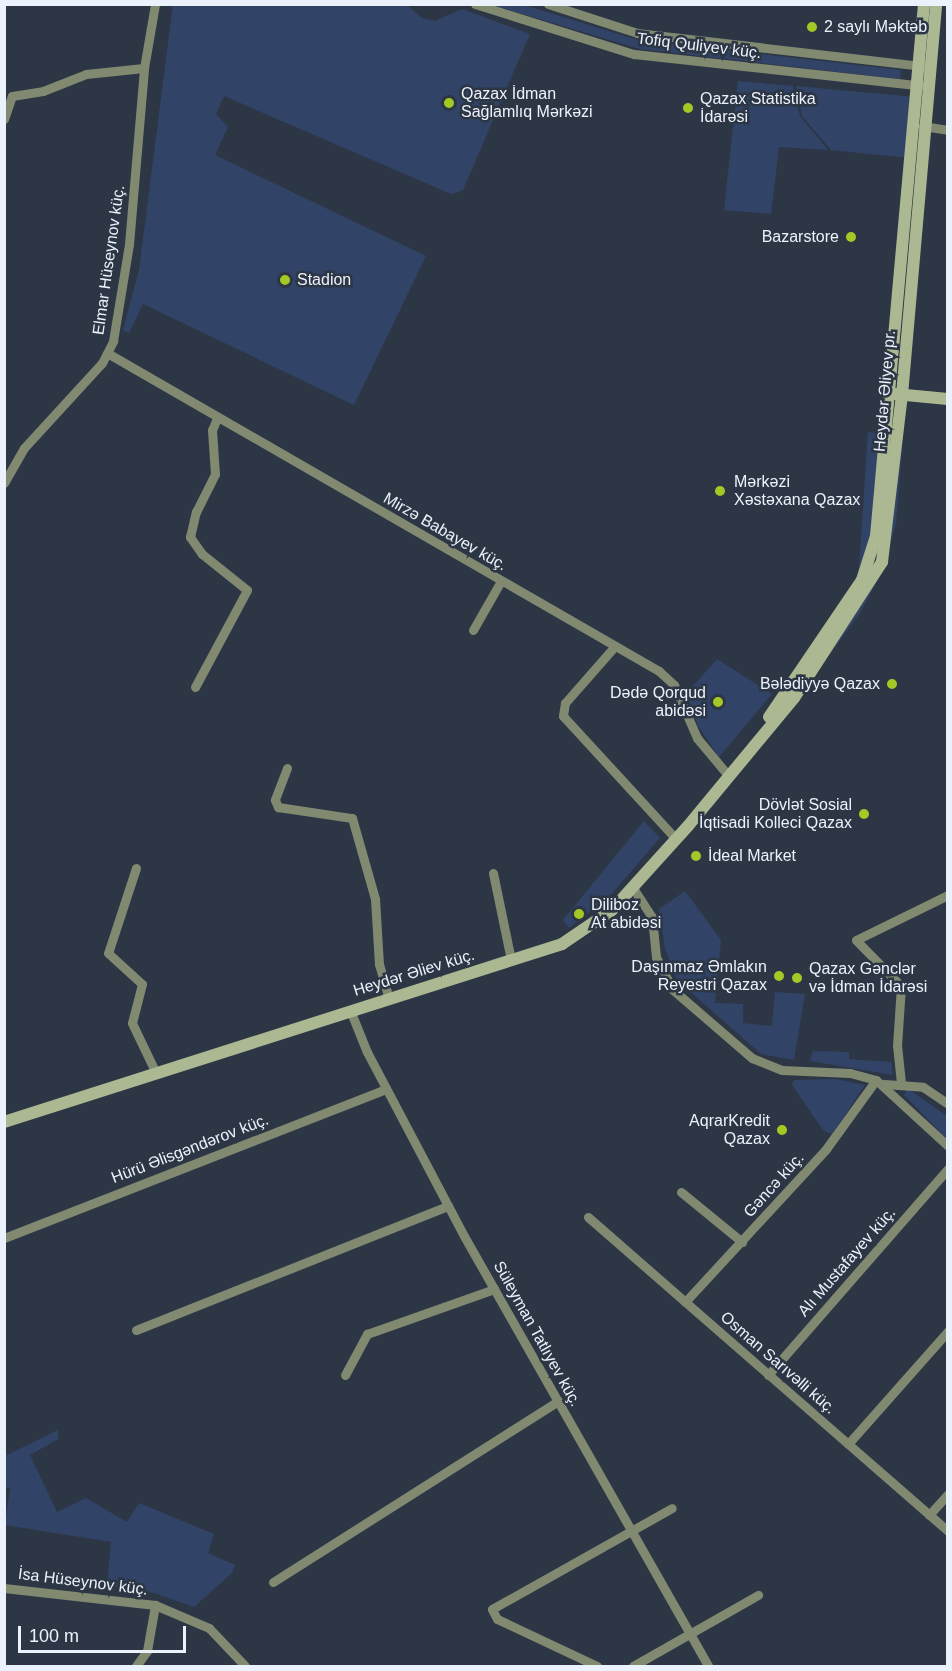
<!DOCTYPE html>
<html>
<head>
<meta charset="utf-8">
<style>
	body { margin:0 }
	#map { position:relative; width:952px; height:1671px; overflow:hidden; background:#2d3645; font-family:Arial,sans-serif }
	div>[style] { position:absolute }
	.green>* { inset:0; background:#314467 }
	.street>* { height:9px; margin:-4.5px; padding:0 4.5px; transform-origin:4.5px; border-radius:4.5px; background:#818971 }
	.secondary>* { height:12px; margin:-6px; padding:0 6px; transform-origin:6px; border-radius:6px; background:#acb892 }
	.dots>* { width:16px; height:16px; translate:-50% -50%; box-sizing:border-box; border:3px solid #2d3645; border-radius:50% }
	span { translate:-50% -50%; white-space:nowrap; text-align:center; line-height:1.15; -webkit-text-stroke:5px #2d3645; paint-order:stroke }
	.poi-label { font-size:16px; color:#ecf2fc }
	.left { translate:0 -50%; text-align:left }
	.right { translate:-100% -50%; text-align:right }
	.street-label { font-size:16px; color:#ecf2fc }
	.frame { position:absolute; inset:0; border:6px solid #ecf2fc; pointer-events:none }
	.scale { position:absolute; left:18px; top:1626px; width:168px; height:27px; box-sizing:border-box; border:3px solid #ecf2fc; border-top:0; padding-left:8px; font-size:18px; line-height:21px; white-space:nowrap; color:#ecf2fc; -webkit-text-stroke:4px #2d3645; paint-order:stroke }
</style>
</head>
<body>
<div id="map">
	<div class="green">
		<i style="clip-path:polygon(173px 4px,407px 5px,422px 18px,435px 21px,462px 9px,530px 34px,463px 190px,451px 194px,224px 96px,216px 114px,228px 127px,215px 155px,426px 256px,354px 405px,143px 304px,129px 333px,123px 330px,139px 270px)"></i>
		<i style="clip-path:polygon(492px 5px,524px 5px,638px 40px,901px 70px,900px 79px,640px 49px)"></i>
		<i style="clip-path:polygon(738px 81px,793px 86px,800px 116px,828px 150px,779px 147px,771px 214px,724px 210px)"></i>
		<i style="clip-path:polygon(796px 86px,915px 97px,910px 158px,831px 150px,802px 116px)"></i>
		<i style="clip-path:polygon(904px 424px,896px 523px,884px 568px,860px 613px,797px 699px,871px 587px)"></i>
		<i style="clip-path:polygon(868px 432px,888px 434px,868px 569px,859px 569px)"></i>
		<i style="clip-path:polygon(717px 659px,772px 694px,719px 757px,698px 726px,686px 694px)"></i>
		<i style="clip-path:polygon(644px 821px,660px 838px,608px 898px,569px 928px,563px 920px)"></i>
		<i style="clip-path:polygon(685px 891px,721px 940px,715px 1003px,743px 1004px,743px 1023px,772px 1026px,775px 992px,805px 994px,794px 1060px,761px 1054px,677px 980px,665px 949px,659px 909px)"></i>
		<i style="clip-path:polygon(813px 1051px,849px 1052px,849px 1059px,891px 1062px,893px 1075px,810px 1061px)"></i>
		<i style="clip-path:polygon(836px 1079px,865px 1085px,832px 1134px,823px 1130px,792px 1085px,794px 1080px)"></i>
		<i style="clip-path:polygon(908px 1089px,947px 1116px,947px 1139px,904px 1095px)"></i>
		<i style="clip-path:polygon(58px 1430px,58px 1439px,30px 1455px,57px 1512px,86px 1498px,127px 1522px,139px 1503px,214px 1534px,208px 1553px,235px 1565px,232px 1573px,194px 1607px,154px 1593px,107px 1585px,111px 1542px,5px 1525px,10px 1488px,5px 1487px,5px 1456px)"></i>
	</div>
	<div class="street">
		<i style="left:475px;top:4px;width:167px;rotate:17.5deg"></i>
		<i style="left:634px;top:54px;width:290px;rotate:6.3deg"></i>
		<i style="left:548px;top:4px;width:94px;rotate:18deg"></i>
		<i style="left:637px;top:33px;width:288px;rotate:6.6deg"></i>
		<i style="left:4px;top:119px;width:24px;rotate:-71deg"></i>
		<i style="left:12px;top:96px;width:31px;rotate:-9deg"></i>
		<i style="left:43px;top:91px;width:46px;rotate:-21.6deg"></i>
		<i style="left:86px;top:74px;width:58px;rotate:-5.9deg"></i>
		<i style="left:923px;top:126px;width:25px;rotate:9deg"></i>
		<i style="left:109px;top:354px;width:635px;rotate:29.96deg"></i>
		<i style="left:659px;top:671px;width:21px;rotate:43deg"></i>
		<i style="left:674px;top:685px;width:58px;rotate:66.5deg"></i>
		<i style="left:697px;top:738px;width:47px;rotate:50.2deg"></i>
		<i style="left:4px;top:483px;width:40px;rotate:-60.3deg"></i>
		<i style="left:24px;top:448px;width:115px;rotate:-47.5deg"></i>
		<i style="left:102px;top:363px;width:25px;rotate:-63deg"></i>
		<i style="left:113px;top:341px;width:98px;rotate:-80.6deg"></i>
		<i style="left:129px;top:244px;width:177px;rotate:-85.1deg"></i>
		<i style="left:144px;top:68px;width:65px;rotate:-80.2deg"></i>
		<i style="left:473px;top:630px;width:56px;rotate:-60.3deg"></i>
		<i style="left:615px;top:646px;width:76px;rotate:131.3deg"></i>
		<i style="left:565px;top:703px;width:13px;rotate:99deg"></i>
		<i style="left:563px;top:716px;width:167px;rotate:47.4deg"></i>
		<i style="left:195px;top:687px;width:110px;rotate:-61.8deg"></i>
		<i style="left:247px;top:590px;width:58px;rotate:-141.3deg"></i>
		<i style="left:202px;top:554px;width:21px;rotate:-125deg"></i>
		<i style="left:190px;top:537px;width:26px;rotate:-77deg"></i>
		<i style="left:196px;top:512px;width:42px;rotate:-63.4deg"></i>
		<i style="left:215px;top:474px;width:44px;rotate:-93.9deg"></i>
		<i style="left:212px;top:430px;width:13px;rotate:-67deg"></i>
		<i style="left:287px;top:768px;width:34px;rotate:111deg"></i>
		<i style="left:275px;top:800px;width:8px;rotate:67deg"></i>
		<i style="left:278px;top:807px;width:75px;rotate:8.5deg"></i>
		<i style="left:352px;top:818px;width:84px;rotate:74.1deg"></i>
		<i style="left:375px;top:899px;width:65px;rotate:86.5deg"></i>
		<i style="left:379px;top:964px;width:35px;rotate:74deg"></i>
		<i style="left:136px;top:868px;width:89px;rotate:108.2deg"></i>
		<i style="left:108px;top:953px;width:46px;rotate:42.4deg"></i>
		<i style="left:142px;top:984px;width:40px;rotate:104.4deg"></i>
		<i style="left:132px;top:1023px;width:55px;rotate:64.4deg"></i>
		<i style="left:493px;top:873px;width:89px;rotate:78.3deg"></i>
		<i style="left:633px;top:888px;width:35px;rotate:57deg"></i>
		<i style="left:652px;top:917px;width:40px;rotate:84.3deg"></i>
		<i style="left:656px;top:957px;width:36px;rotate:63deg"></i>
		<i style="left:672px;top:989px;width:106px;rotate:40.8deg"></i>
		<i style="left:752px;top:1058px;width:32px;rotate:22deg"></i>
		<i style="left:782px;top:1070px;width:68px;rotate:2.5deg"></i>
		<i style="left:850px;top:1073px;width:27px;rotate:15deg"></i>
		<i style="left:876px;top:1080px;width:98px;rotate:42.5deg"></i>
		<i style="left:350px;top:1010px;width:45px;rotate:68deg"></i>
		<i style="left:367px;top:1052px;width:208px;rotate:62.2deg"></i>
		<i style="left:464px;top:1236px;width:494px;rotate:60.4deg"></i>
		<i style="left:901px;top:1083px;width:37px;rotate:-96deg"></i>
		<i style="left:897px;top:1046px;width:60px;rotate:-86.2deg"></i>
		<i style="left:901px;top:986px;width:64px;rotate:-134.4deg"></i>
		<i style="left:856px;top:940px;width:102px;rotate:-26.1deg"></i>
		<i style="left:884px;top:1084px;width:39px;rotate:4deg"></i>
		<i style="left:923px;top:1087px;width:30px;rotate:34deg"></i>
		<i style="left:681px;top:1192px;width:79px;rotate:39.3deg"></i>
		<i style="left:588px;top:1217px;width:478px;rotate:41.1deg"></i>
		<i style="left:4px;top:1238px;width:410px;rotate:-21.3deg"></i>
		<i style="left:685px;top:1302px;width:208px;rotate:-47.3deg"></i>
		<i style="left:826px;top:1149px;width:85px;rotate:-54.1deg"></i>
		<i style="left:136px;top:1330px;width:336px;rotate:-21.7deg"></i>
		<i style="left:345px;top:1375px;width:47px;rotate:-61.8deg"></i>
		<i style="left:367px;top:1334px;width:135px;rotate:-19.5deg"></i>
		<i style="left:768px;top:1375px;width:274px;rotate:-48.9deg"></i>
		<i style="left:848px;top:1444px;width:151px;rotate:-48.5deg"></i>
		<i style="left:929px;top:1515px;width:28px;rotate:-48deg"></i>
		<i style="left:273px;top:1582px;width:338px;rotate:-32.4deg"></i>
		<i style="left:4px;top:1588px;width:152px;rotate:6.4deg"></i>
		<i style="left:155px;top:1605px;width:59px;rotate:23.1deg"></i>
		<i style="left:209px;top:1628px;width:52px;rotate:46.5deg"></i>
		<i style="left:136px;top:1666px;width:19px;rotate:-54deg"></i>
		<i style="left:147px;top:1651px;width:47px;rotate:-80.1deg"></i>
		<i style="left:597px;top:1666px;width:110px;rotate:-154.8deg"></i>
		<i style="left:497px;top:1619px;width:11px;rotate:-117deg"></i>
		<i style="left:492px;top:1609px;width:206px;rotate:-29.3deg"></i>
		<i style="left:633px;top:1666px;width:144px;rotate:-29.6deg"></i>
	</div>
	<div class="secondary">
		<i style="left:895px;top:394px;width:53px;rotate:5.4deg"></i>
		<i style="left:769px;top:717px;width:166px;rotate:-55.8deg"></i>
		<i style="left:862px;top:580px;width:46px;rotate:-72.3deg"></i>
		<i style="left:876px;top:536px;width:534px;rotate:-84.84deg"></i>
		<i style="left:4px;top:1122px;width:586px;rotate:-17.69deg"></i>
		<i style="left:562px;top:944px;width:60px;rotate:-34.2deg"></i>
		<i style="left:612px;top:910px;width:113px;rotate:-47.9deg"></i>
		<i style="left:688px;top:826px;width:166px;rotate:-50.4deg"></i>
		<i style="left:794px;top:698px;width:162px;rotate:-57.1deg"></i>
		<i style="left:882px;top:562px;width:168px;rotate:-83.2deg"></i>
		<i style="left:902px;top:395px;width:392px;rotate:-85deg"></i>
	</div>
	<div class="dots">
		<i style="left:812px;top:27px;background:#a3c926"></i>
		<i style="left:449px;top:103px;background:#a3c926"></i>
		<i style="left:688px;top:108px;background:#a3c926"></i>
		<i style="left:851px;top:237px;background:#a3c926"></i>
		<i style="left:285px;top:280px;background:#a3c926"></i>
		<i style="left:720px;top:491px;background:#a3c926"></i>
		<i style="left:892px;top:684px;background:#a3c926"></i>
		<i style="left:718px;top:702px;background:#a3c926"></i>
		<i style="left:864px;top:814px;background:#a3c926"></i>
		<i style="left:696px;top:856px;background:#a3c926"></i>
		<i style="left:579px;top:914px;background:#a3c926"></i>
		<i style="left:779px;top:976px;background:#a3c926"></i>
		<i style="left:797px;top:978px;background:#a3c926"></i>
		<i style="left:782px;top:1130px;background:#a3c926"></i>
	</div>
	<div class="poi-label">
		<span class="left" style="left:824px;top:27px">2 saylı Məktəb</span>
		<span class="left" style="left:461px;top:103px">Qazax İdman<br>Sağlamlıq Mərkəzi</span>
		<span class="left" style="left:700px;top:108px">Qazax Statistika<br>İdarəsi</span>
		<span class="right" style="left:839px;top:237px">Bazarstore</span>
		<span class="left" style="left:297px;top:280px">Stadion</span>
		<span class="left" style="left:734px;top:491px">Mərkəzi<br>Xəstəxana Qazax</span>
		<span class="right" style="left:880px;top:684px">Bələdiyyə Qazax</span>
		<span class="right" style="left:706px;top:702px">Dədə Qorqud<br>abidəsi</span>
		<span class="right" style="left:852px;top:814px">Dövlət Sosial<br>İqtisadi Kolleci Qazax</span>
		<span class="left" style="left:708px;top:856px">İdeal Market</span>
		<span class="left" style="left:591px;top:914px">Diliboz<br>At abidəsi</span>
		<span class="right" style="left:767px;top:976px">Daşınmaz Əmlakın<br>Reyestri Qazax</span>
		<span class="left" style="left:809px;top:978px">Qazax Gənclər<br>və İdman İdarəsi</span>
		<span class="right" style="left:770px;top:1130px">AqrarKredit<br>Qazax</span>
	</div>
	<div class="street-label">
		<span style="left:699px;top:46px;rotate:7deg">Tofiq Quliyev küç.</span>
		<span style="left:109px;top:260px;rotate:-82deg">Elmar Hüseynov küç.</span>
		<span style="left:885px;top:391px;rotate:-85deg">Heydər Əliyev pr.</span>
		<span style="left:445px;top:532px;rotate:30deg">Mirzə Babayev küç.</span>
		<span style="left:414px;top:973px;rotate:-17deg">Heydər Əliev küç.</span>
		<span style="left:190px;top:1149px;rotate:-21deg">Hürü Əlisgəndərov küç.</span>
		<span style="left:774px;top:1185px;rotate:-48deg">Gəncə küç.</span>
		<span style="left:847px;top:1262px;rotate:-49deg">Alı Mustafayev küç.</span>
		<span style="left:537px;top:1334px;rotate:61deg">Süleyman Tatlıyev küç.</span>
		<span style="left:778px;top:1363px;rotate:41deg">Osman Sarıvəlli küç.</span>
		<span style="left:83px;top:1582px;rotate:7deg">İsa Hüseynov küç.</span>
	</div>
	<div class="frame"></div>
	<div class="scale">100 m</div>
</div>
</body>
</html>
